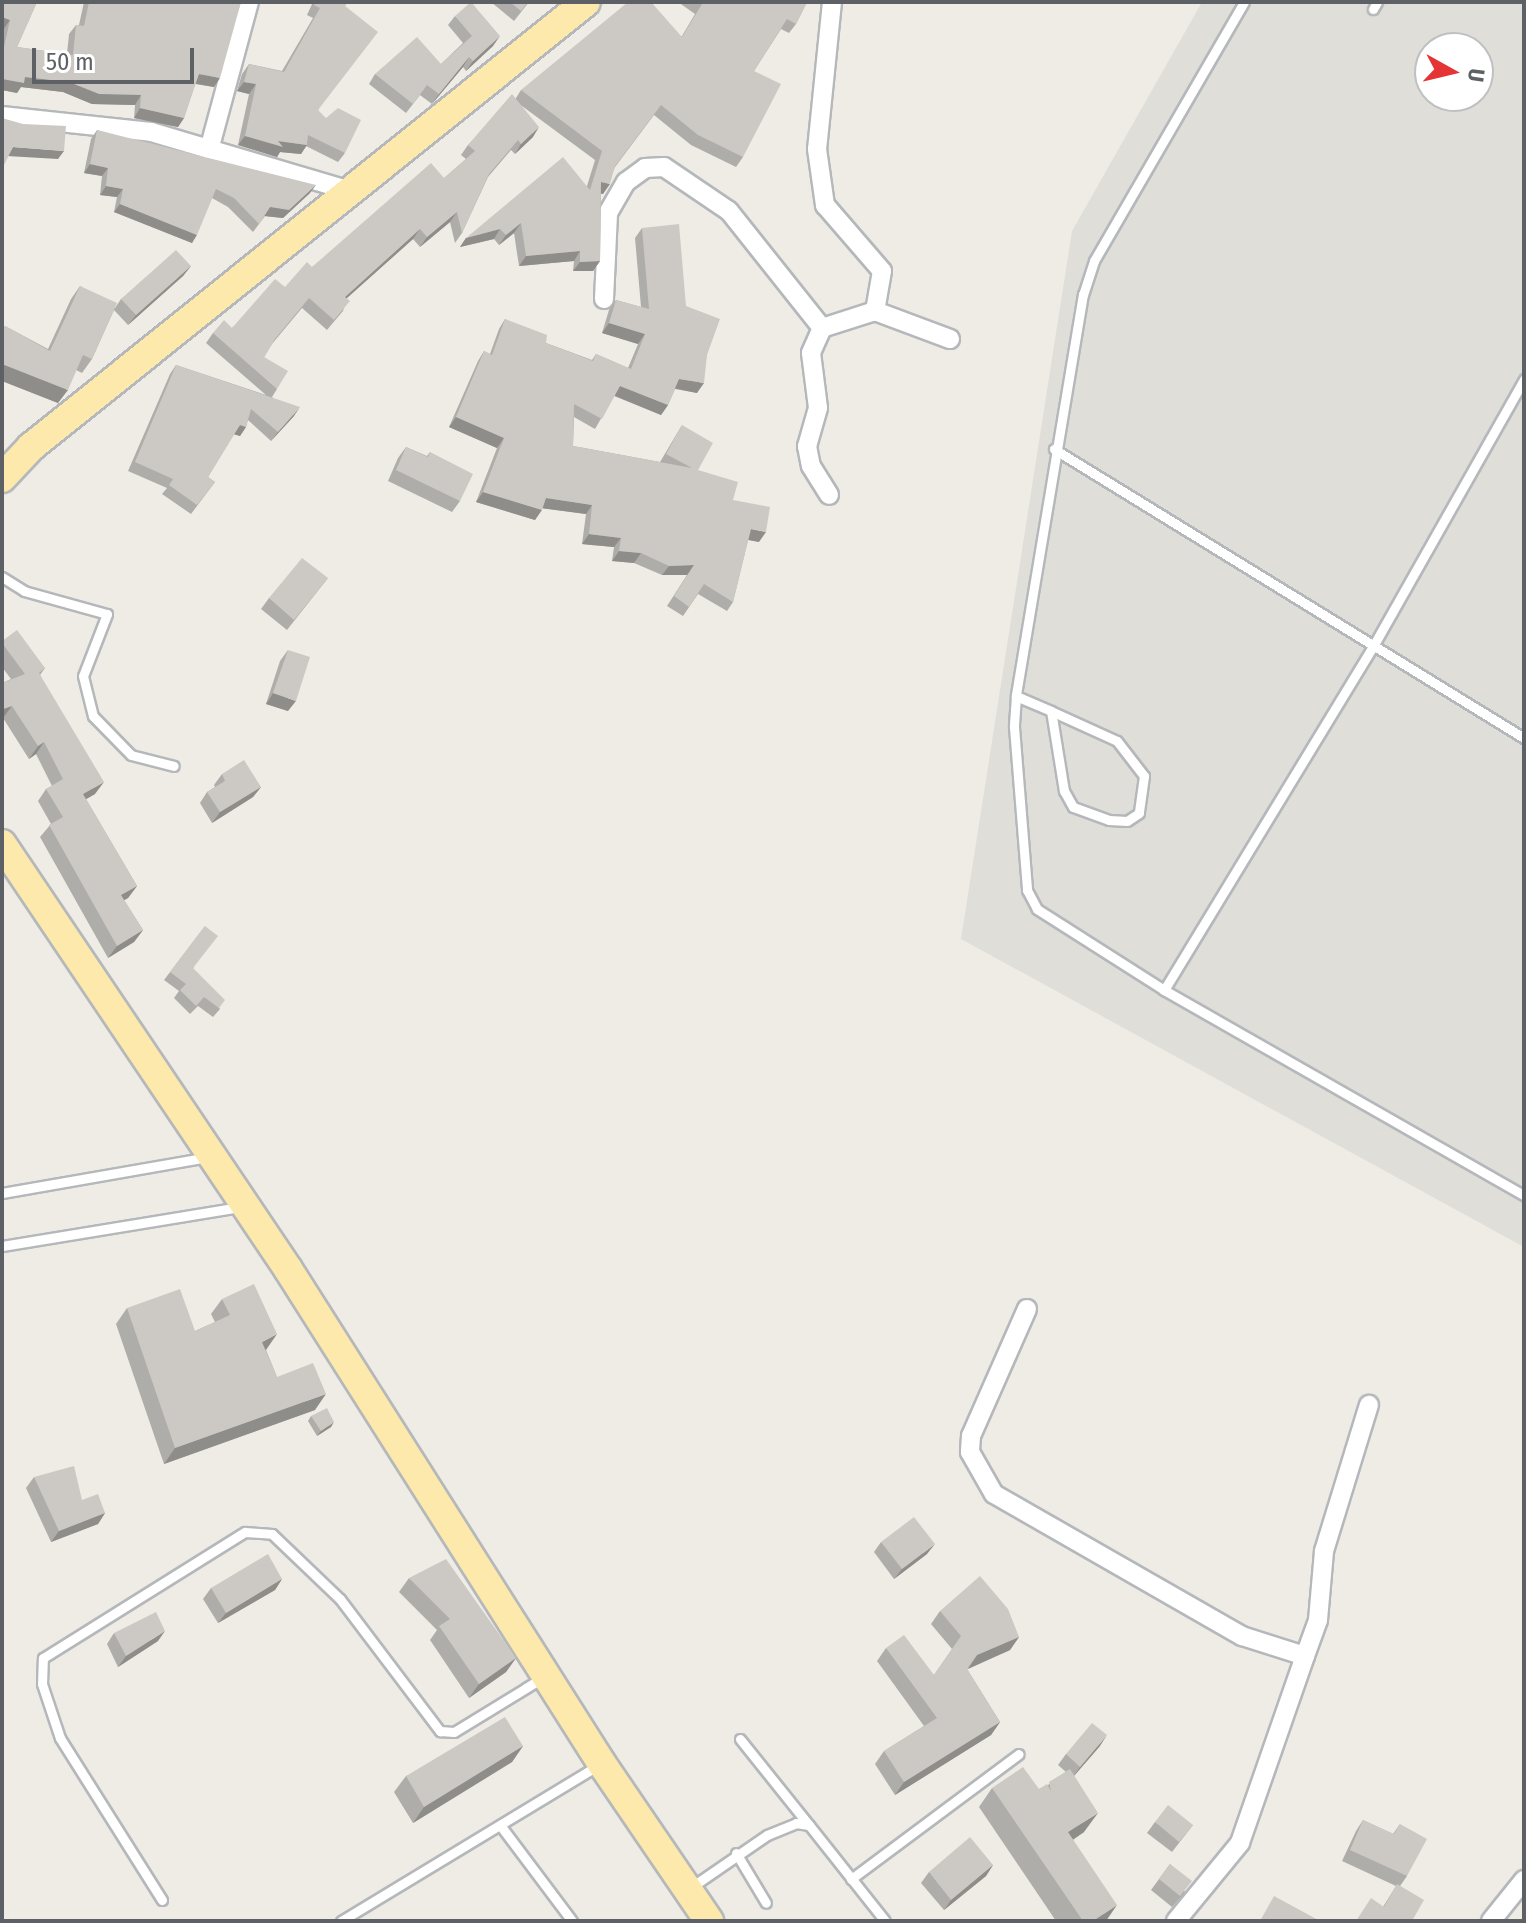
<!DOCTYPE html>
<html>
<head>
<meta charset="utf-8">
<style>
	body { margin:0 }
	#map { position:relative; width:1526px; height:1923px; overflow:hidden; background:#efece5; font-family:"Fira Sans Condensed",sans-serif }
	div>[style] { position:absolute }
	.industrial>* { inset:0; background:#e0ded9 }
	.roads { filter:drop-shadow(2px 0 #b5b8bb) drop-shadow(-2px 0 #b5b8bb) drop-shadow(0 2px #b5b8bb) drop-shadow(0 -2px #b5b8bb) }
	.service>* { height:9px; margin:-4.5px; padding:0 4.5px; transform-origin:4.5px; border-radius:4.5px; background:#fff }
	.minor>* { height:18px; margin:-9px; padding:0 9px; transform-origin:9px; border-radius:9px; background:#fff }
	.primary>* { height:28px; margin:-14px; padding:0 14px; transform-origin:14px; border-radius:14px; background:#fde9ab }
	.wall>* { inset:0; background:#afada9 }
	.shaded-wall>* { inset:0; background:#8f8d89 }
	.building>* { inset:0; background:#ccc9c4 }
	span { translate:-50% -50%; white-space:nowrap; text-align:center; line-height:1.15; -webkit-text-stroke:6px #fff; paint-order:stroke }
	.frame { position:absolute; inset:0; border:4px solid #5d6165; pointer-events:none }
	.north { position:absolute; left:1414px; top:32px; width:80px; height:80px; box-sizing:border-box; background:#fff; border:2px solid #bec0c1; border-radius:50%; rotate:98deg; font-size:22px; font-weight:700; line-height:32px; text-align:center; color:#5d6165 }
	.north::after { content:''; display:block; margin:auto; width:28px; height:36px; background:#e53435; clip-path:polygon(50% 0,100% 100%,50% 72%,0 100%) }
	.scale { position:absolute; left:32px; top:48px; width:162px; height:36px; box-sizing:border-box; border:4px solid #5d6165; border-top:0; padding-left:10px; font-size:24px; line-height:28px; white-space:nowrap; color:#5d6165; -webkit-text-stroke:6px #fff; paint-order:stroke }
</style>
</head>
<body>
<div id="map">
	<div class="industrial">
		<i style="clip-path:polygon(evenodd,1202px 2px,1524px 2px,1524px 1247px,961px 939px,1072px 231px,1202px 2px,1430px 48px,1478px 48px,1478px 96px,1430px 96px,1430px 48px)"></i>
	</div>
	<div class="roads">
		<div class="service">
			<i style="left:1244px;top:2px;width:299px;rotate:120.1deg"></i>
			<i style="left:1094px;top:261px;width:35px;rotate:108deg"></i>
			<i style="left:1083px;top:294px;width:408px;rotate:99.5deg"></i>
			<i style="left:1016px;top:696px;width:31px;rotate:94deg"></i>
			<i style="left:1014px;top:727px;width:164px;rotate:85.4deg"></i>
			<i style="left:1027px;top:890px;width:21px;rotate:62deg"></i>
			<i style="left:1037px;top:909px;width:151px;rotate:32.5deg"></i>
			<i style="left:1164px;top:990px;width:414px;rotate:29.7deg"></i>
			<i style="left:1373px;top:9px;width:8px;rotate:-60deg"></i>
			<i style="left:1054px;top:449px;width:552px;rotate:31.59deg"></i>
			<i style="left:2px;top:577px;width:26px;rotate:32deg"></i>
			<i style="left:24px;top:591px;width:86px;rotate:15.5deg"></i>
			<i style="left:107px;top:614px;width:66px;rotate:111.2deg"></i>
			<i style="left:83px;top:676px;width:41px;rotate:76deg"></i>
			<i style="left:93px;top:716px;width:54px;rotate:45.7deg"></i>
			<i style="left:131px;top:755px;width:44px;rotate:14.3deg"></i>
			<i style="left:1016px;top:696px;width:38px;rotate:23deg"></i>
			<i style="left:1051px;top:711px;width:72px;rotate:24.4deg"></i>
			<i style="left:1117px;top:741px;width:44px;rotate:52.4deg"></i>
			<i style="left:1144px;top:776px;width:37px;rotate:98deg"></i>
			<i style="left:1139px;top:813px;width:14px;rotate:146deg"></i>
			<i style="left:1127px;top:821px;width:18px;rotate:-177deg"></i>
			<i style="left:1109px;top:820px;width:38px;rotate:-160deg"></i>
			<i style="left:1073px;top:807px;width:18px;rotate:-119deg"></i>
			<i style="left:1064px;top:791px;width:81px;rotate:-99.2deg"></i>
			<i style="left:1164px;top:990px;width:400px;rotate:-58.7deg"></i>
			<i style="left:1372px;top:648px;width:309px;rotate:-60.5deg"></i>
			<i style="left:2px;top:1193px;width:210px;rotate:-9.9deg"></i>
			<i style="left:2px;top:1246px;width:241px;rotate:-9.3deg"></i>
			<i style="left:740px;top:1739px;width:110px;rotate:51.3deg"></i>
			<i style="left:500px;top:1825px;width:120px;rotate:53.1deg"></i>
			<i style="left:736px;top:1853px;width:58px;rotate:59deg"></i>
			<i style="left:851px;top:1879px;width:209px;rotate:-36.7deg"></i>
			<i style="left:690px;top:1888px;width:93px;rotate:-34.5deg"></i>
			<i style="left:767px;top:1835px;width:31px;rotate:-22deg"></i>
			<i style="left:796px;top:1823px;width:13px;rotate:9deg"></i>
			<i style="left:809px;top:1825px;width:122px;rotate:51.6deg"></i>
			<i style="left:162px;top:1900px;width:191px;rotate:-122.2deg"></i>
			<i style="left:60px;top:1738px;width:57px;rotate:-108.4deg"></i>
			<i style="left:42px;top:1684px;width:26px;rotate:-88deg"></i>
			<i style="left:43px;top:1658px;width:238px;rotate:-32deg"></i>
			<i style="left:245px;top:1532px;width:27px;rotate:4deg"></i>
			<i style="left:272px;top:1534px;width:94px;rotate:43.7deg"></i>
			<i style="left:340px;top:1599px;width:166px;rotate:52.9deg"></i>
			<i style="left:440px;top:1731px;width:14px;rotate:4deg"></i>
			<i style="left:454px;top:1732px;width:103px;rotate:-31.5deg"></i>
			<i style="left:341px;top:1921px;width:301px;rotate:-31.2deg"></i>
		</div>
		<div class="minor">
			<i style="left:832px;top:2px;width:148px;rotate:95.8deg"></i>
			<i style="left:817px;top:149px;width:57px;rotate:81.9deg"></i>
			<i style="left:825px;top:205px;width:87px;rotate:49.2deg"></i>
			<i style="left:882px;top:271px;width:41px;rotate:99.9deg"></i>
			<i style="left:875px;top:311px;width:80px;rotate:20.5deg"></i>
			<i style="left:2px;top:116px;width:150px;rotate:6.1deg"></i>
			<i style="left:151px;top:132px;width:211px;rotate:16.5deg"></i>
			<i style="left:209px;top:150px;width:153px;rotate:-74.9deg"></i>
			<i style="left:604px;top:299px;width:86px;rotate:-87.3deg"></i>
			<i style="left:608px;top:213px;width:36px;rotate:-60deg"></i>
			<i style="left:626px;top:182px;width:24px;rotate:-36deg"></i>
			<i style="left:645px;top:168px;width:19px;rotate:-3deg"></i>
			<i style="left:664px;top:167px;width:78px;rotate:34.1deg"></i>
			<i style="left:729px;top:211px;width:149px;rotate:51.5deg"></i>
			<i style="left:822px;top:328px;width:56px;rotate:-17.8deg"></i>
			<i style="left:822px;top:328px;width:27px;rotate:114deg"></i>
			<i style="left:811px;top:353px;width:55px;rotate:82.7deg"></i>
			<i style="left:818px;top:408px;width:40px;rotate:106deg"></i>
			<i style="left:807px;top:446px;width:20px;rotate:79deg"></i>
			<i style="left:811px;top:466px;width:34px;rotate:58deg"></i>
			<i style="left:1027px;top:1309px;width:139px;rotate:113.8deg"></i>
			<i style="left:971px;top:1436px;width:16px;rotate:94deg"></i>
			<i style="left:970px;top:1452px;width:48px;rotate:60.3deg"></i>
			<i style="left:994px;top:1494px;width:286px;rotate:29.8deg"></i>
			<i style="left:1242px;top:1636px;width:66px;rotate:17.6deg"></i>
			<i style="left:1305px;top:1656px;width:198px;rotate:109.2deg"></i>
			<i style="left:1240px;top:1843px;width:101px;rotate:129.4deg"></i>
			<i style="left:1305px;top:1656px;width:38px;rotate:-70deg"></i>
			<i style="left:1318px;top:1620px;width:69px;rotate:-85deg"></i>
			<i style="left:1324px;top:1551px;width:153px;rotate:-72.9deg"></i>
			<i style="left:1491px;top:1921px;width:53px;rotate:-51.2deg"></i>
		</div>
		<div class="primary">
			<i style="left:2px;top:478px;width:42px;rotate:-46.9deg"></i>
			<i style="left:31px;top:447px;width:711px;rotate:-38.72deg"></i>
			<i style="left:2px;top:844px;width:512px;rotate:56.06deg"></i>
			<i style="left:288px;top:1269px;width:586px;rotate:57.61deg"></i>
			<i style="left:602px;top:1764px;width:190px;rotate:55.7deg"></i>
		</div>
	</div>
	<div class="wall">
		<i style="clip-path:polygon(2px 2px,37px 2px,17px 47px,67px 54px,69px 34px,76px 25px,79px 25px,84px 2px,241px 2px,214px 87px,195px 84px,184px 118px,178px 127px,134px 118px,135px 105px,92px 104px,63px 92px,21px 87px,17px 93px,2px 90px,2px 36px,3px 30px,2px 29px)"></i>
		<i style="clip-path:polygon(313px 2px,347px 2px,345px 6px,318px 111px,345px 153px,338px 162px,306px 146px,301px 154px,280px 152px,277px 157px,238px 145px,249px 94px,237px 91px,242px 74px,249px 64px,282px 71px,313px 18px,307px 15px)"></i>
		<i style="clip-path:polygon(491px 2px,529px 2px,514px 21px)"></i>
		<i style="clip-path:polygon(678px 2px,807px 2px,796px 24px,789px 33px,781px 29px,754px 71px,743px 157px,736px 167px,691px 145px,654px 115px,615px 167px,603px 194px,601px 194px,600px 261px,593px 271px,573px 271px,574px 261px,519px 266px,514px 233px,499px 245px,494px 239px,460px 247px,466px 238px,587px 186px,595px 160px,522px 106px,533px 137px,515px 154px,511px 150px,488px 177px,462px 233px,455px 243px,450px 222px,420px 247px,413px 239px,347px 298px,343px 311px,327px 330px,302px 308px,272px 344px,264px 357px,277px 389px,272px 397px,294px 416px,271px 441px,248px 420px,246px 427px,240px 436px,234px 434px,208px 477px,215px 482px,191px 514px,162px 494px,167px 488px,128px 471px,170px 374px,176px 365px,266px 395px,206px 343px,213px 333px,232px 328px,312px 267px,444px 178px,466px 159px,461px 155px,468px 145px,516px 98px,521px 90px,682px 36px,695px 14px)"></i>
		<i style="clip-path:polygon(455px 16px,493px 46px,466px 71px,463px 67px,432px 104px,420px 95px,406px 113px,369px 84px,375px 74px,441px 64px,463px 43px,448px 25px)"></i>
		<i style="clip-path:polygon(97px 130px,310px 193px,283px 218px,265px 216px,253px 232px,228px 207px,212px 198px,192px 243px,114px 212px,117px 197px,100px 195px,102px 176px,84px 173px,91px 139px)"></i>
		<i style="clip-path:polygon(642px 228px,686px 306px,707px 355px,697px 393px,675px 389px,668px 405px,661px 415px,614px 396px,595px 429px,574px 417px,573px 446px,660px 462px,682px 425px,698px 470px,733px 500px,759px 542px,748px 540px,733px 602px,727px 611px,698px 594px,683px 616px,667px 606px,687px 575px,662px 575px,634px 563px,612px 561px,614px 547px,582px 544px,586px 514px,542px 508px,535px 520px,476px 502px,497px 448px,449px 427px,478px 361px,484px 351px,490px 354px,499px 329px,505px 319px,546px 343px,592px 360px,596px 354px,628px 368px,638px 344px,602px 333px,609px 310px,616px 300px,641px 307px,635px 238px)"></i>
		<i style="clip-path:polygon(191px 266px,183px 276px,128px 325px,114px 310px,92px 359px,82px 373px,76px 370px,58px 403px,2px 381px,2px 330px,5px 326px,48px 349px,71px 299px,80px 286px,115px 308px,121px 299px)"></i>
		<i style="clip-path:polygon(406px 447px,427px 456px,430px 452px,460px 501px,452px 512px,388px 481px,398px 458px)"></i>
		<i style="clip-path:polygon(328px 578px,287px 630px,261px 609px,269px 598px)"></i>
		<i style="clip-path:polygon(2px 641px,45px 668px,40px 675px,95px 794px,86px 799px,137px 886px,128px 898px,124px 900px,143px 930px,134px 942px,108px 958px,40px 837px,51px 824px,38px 801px,46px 789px,52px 786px,36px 754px,29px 759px,3px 718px,2px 718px,2px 683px,11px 679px,2px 667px)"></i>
		<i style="clip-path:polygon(288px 650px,288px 711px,266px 704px,280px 661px)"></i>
		<i style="clip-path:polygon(222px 774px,261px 787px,253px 797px,212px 823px,200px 803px,207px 792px,215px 787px,214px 785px)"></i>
		<i style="clip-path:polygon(205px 926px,193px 969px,220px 1009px,213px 1017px,198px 1006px,190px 1014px,174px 998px,179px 991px,164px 980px)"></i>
		<i style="clip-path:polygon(222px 1299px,266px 1350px,277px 1377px,315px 1410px,164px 1464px,116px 1324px,127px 1308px,195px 1331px,215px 1322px,211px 1314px)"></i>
		<i style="clip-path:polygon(311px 1416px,331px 1427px,317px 1436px,308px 1421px)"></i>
		<i style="clip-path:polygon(34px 1477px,82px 1500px,105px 1513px,98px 1524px,51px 1542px,26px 1488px)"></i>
		<i style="clip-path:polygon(881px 1542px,927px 1554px,894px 1579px,874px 1552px)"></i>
		<i style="clip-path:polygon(409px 1578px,516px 1658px,506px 1672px,469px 1698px,430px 1640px,437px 1630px,399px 1592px)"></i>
		<i style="clip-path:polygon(282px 1579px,275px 1590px,218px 1623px,203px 1599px,211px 1588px)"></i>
		<i style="clip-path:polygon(940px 1611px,1019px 1637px,1010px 1650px,967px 1669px,1000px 1722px,991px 1735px,895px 1795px,875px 1764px,884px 1751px,924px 1726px,877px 1661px,886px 1648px,934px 1675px,952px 1649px,931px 1624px)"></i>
		<i style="clip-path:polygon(114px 1633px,158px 1641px,118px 1667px,107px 1644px)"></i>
		<i style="clip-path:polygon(523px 1746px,512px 1762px,413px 1823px,394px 1792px,406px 1776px)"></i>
		<i style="clip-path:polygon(1100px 1746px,1074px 1776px,1084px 1832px,1073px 1840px,1106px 1921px,1056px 1921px,979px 1807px,992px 1788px,1039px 1789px,1048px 1785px,1066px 1772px,1058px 1765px,1066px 1754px)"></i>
		<i style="clip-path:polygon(1363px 1820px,1393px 1834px,1400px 1824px,1407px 1876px,1400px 1886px,1412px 1921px,1383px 1907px,1396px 1886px,1342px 1861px,1356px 1831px)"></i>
		<i style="clip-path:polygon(1155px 1822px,1193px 1825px,1172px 1852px,1147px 1833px)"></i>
		<i style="clip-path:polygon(1170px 1864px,1185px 1892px,1172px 1907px,1151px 1890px)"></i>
		<i style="clip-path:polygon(993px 1865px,986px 1876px,944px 1910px,921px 1883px,929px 1872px)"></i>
	</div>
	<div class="shaded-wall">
		<i style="clip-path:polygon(2px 17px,10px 20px,3px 30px,2px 29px)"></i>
		<i style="clip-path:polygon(500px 36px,493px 46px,466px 71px,473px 61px)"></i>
		<i style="clip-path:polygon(469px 57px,463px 67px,432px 104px,439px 94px)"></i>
		<i style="clip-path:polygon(199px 74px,220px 78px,214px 87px,192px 83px)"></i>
		<i style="clip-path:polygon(25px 77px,69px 82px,141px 95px,135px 105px,92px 104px,63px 92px,21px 87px,17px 93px,2px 90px,2px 79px)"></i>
		<i style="clip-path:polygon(244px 82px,256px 84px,249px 94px,237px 91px)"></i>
		<i style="clip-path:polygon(140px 108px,184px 118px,178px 127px,134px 118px)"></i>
		<i style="clip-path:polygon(539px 127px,533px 137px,515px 154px,521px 144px)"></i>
		<i style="clip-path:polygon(245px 136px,278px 141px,307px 145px,301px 154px,280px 152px,277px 157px,238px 145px)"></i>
		<i style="clip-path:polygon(13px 147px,64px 151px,58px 159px,7px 156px)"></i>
		<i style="clip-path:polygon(90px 164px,108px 168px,102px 176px,84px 173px)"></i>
		<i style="clip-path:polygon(601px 182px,610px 184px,603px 194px,594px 191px)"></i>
		<i style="clip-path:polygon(316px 185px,310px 193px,283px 218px,264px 216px,270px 207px)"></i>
		<i style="clip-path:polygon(106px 186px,123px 189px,117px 197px,100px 195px)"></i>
		<i style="clip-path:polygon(120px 204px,197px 235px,192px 243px,114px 212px)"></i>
		<i style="clip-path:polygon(457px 212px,450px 222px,420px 247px,427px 237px)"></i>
		<i style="clip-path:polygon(521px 223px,514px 233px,499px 245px,506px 235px)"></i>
		<i style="clip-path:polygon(420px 229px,413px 239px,338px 306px,345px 297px)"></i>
		<i style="clip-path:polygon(500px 229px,494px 239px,460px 247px,466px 238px)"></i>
		<i style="clip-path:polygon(580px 251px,574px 261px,519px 266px,526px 256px)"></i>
		<i style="clip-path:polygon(600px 261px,593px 271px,573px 271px,580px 262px)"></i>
		<i style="clip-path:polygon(191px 266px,183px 276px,128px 325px,136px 315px)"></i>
		<i style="clip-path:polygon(609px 323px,645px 334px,638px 344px,602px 333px)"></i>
		<i style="clip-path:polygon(2px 364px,68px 390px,58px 403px,2px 381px)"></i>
		<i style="clip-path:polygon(679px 379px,704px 383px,697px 393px,673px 388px)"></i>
		<i style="clip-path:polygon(620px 386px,668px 405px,661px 415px,613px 395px)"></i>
		<i style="clip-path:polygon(300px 407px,294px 416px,271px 441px,278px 432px)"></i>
		<i style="clip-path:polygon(456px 417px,504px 438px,497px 448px,449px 427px)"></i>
		<i style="clip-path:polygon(240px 425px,246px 427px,240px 436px,233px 434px)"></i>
		<i style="clip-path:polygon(483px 492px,542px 510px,535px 520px,476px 502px)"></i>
		<i style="clip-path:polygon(546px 498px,592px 505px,586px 514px,540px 508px)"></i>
		<i style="clip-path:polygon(751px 529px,766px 532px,759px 542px,744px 539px)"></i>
		<i style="clip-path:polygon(589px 534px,621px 538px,614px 547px,582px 544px)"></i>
		<i style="clip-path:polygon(619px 551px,641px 553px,634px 563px,612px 561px)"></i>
		<i style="clip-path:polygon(694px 565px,687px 575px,662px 575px,669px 566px)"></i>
		<i style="clip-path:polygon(273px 693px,296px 701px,288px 711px,266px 704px)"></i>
		<i style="clip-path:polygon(12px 706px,3px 718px,2px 718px,3px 709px)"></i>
		<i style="clip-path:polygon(44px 742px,36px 754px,29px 759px,38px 746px)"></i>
		<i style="clip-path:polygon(104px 782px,95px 794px,74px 806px,83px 794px)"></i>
		<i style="clip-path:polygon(261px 787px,253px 797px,212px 823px,220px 812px)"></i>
		<i style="clip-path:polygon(137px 886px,128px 898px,112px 907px,121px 895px)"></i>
		<i style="clip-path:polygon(143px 930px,134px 942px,108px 958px,117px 946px)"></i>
		<i style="clip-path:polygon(277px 1334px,266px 1350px,251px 1357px,262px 1342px)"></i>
		<i style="clip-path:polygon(326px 1394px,315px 1410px,164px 1464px,175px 1448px)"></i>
		<i style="clip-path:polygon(334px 1422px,331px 1427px,317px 1436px,321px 1431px)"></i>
		<i style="clip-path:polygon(105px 1513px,98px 1524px,51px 1542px,59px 1531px)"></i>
		<i style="clip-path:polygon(935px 1544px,927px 1554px,894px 1579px,902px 1569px)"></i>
		<i style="clip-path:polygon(282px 1579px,275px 1590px,218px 1623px,226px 1613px)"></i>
		<i style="clip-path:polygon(165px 1631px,158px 1641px,118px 1667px,126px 1656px)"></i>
		<i style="clip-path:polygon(1019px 1637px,1010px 1650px,968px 1669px,977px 1655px)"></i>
		<i style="clip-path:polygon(516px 1658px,506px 1672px,469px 1698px,479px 1684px)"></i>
		<i style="clip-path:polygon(1000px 1722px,991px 1735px,895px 1795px,904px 1782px)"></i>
		<i style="clip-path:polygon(1107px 1735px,1100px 1746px,1073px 1777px,1080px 1767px)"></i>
		<i style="clip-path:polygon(523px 1746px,512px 1762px,413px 1823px,424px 1807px)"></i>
		<i style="clip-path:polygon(1098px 1813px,1084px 1832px,1054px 1852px,1068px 1832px)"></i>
		<i style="clip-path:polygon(993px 1865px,986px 1876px,944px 1910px,951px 1900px)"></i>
		<i style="clip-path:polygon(1117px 1905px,1106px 1921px,1093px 1921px)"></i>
	</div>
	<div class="building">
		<i style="clip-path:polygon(2px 2px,37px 2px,17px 47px,73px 55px,76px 25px,84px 26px,89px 2px,241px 2px,220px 78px,199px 74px,184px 118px,140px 108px,141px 95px,99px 94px,69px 82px,25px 77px,24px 83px,2px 79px,2px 56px,10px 20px,2px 17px)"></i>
		<i style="clip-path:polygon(315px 2px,347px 2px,345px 6px,378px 32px,318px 110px,326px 118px,338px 108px,361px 120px,345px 153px,308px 135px,307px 145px,278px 141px,283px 147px,245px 136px,256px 84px,244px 82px,249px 64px,284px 72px,320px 8px,314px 5px)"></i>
		<i style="clip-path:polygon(471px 2px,500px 36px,473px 61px,469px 57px,439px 94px,427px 85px,413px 104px,375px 74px,417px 37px,441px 64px,472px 36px,455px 16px)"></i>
		<i style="clip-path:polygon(510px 2px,528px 2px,521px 11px)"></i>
		<i style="clip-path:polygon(628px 2px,651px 2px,682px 37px,702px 4px,699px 2px,807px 2px,796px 24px,787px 19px,754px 71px,781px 84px,743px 157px,698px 135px,661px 105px,615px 166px,610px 184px,601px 182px,600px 261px,580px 262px,580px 251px,526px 256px,521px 223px,506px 235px,500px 229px,466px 238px,563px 157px,590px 190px,602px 151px,521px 90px)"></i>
		<i style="clip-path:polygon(512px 94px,539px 127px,521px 144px,518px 140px,489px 174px,462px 233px,457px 212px,427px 237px,420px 229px,345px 297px,350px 301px,334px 320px,309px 298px,275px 339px,264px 357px,288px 371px,277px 389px,213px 333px,224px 320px,232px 328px,275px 279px,285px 287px,307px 262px,312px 267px,431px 163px,444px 178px,475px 151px,468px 145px)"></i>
		<i style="clip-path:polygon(2px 118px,23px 124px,66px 126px,64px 151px,13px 147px,2px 169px)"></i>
		<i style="clip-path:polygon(97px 130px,316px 185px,289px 210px,270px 207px,259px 224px,234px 198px,216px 189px,197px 235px,120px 204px,123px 189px,106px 186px,108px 168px,90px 164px)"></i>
		<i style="clip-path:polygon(679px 224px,686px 306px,720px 319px,707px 355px,704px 383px,679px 379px,668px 405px,620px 386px,602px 419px,574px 404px,573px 446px,692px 468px,666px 454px,682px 425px,713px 443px,698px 470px,738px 482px,733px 500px,770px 507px,766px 532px,751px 529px,733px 602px,704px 584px,689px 607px,674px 596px,694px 565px,669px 566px,641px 553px,619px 551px,621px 538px,589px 534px,592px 505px,546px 498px,542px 510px,483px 492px,504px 438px,456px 417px,484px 351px,492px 355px,505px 319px,547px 335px,546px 343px,593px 361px,596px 354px,631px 369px,645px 334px,609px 323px,616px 300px,649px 309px,642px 228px)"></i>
		<i style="clip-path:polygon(176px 250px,191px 266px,136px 315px,121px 299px)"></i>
		<i style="clip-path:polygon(80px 286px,117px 303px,92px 359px,83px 355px,68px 390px,2px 364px,2px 332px,5px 326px,50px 351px)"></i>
		<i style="clip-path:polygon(176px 365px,300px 407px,278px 432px,251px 409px,246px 427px,240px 425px,208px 477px,215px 482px,197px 505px,169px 485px,173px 479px,135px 462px)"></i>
		<i style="clip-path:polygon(406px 447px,428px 457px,430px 452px,473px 474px,460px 501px,396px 470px)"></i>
		<i style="clip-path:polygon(302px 558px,328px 578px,294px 620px,269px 598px)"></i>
		<i style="clip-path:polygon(17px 630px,45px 668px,39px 673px,104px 782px,83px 794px,137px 886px,121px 895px,143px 930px,117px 946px,49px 825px,63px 817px,46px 789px,63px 779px,44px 742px,38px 746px,12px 706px,3px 709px,2px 707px,2px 683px,25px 674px,2px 643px,2px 641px)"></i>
		<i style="clip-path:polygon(288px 650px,310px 657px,296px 701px,273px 693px)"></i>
		<i style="clip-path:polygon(244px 760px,261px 787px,220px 812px,207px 792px,225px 781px,222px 774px)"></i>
		<i style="clip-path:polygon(205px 926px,218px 936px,193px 968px,225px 1000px,219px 1008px,204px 997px,196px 1006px,180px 990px,186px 984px,170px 972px)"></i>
		<i style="clip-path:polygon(254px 1284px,277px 1334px,262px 1342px,277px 1377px,313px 1363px,326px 1394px,175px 1448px,127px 1308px,180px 1289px,195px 1331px,230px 1315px,222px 1299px)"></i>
		<i style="clip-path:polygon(327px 1408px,334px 1422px,321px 1431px,311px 1416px)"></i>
		<i style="clip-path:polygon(74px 1466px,82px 1500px,98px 1494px,105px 1513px,59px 1531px,34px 1477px)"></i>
		<i style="clip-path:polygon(914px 1517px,935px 1544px,902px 1569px,881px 1542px)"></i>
		<i style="clip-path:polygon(268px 1554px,282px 1579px,226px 1613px,211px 1588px)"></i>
		<i style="clip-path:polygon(446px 1559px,516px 1658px,479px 1684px,439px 1626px,450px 1619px,409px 1578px)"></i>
		<i style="clip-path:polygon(980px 1576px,1008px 1609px,1019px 1637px,977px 1655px,967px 1669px,1000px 1722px,904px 1782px,884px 1751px,937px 1718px,886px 1648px,904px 1635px,934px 1675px,961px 1636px,940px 1611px)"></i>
		<i style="clip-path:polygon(156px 1612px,165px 1631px,126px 1656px,114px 1633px)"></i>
		<i style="clip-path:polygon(505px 1717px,523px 1746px,424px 1807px,406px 1776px)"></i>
		<i style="clip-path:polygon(1092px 1723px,1107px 1735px,1080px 1767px,1066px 1754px)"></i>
		<i style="clip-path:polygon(1023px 1767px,1039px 1789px,1047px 1784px,1051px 1791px,1049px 1782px,1070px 1769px,1098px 1813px,1068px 1832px,1117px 1905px,1093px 1921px,1083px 1921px,992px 1788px)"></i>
		<i style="clip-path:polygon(1168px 1805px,1193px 1825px,1179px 1842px,1155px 1822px)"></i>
		<i style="clip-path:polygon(1363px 1820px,1394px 1834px,1400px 1824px,1427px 1839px,1407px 1876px,1350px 1850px)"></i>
		<i style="clip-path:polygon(970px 1837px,993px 1865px,951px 1900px,929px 1872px)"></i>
		<i style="clip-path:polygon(1170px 1864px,1192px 1881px,1180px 1896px,1159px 1879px)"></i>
		<i style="clip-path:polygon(1397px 1884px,1424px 1900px,1412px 1921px,1356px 1921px,1371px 1898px,1384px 1907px)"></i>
		<i style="clip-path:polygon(1274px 1896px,1320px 1921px,1260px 1921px)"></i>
	</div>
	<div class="frame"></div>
	<div class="north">U</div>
	<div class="scale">50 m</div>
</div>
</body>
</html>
